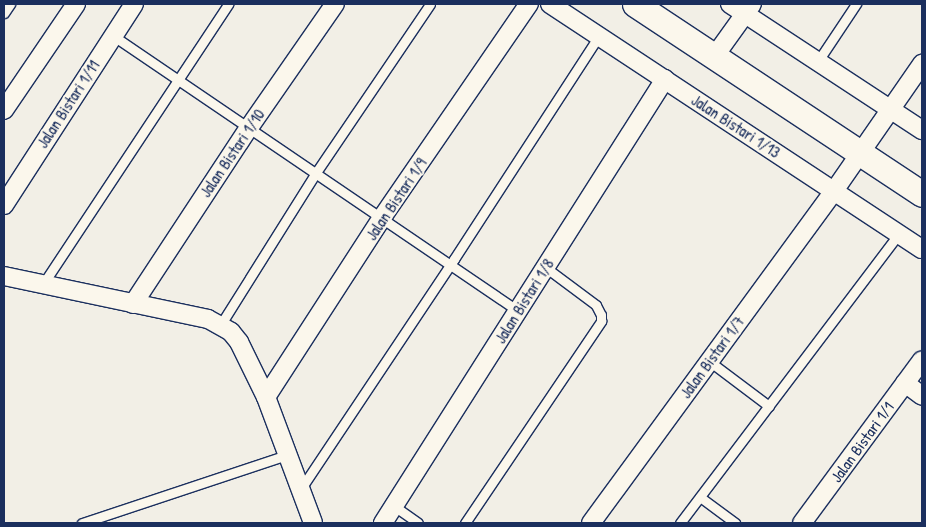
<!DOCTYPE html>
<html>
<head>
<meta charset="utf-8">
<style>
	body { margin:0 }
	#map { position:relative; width:926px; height:527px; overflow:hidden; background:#f2efe6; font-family:"Patrick Hand",sans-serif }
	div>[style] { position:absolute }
	.roads { filter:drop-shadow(1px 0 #1b2f5e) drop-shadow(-1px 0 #1b2f5e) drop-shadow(0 1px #1b2f5e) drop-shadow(0 -1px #1b2f5e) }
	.lane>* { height:9px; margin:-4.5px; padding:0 4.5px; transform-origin:4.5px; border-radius:4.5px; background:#fbf7ec }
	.street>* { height:18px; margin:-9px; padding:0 9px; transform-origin:9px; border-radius:9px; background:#fbf7ec }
	.secondary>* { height:25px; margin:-12.5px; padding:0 12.5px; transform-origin:12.5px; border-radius:12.5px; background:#fbf7ec }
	span { translate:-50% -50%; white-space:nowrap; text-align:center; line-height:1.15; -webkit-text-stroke:4px #fbf7ec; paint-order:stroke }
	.street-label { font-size:16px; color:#1b2f5e }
	.frame { position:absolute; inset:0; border:5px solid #1b2f5e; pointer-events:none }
</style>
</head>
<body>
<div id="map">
	<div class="roads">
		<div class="lane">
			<i style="left:4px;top:13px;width:11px;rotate:-56deg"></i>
			<i style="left:112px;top:35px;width:491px;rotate:34.2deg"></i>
			<i style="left:818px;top:61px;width:69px;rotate:-56.3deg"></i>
			<i style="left:43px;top:284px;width:336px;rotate:-56.5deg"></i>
			<i style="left:221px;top:324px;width:177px;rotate:-57.9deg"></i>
			<i style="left:315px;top:174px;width:205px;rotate:-55.9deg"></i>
			<i style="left:709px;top:361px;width:75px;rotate:36.9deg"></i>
			<i style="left:300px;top:490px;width:278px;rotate:-56.3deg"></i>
			<i style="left:454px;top:259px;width:266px;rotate:-57deg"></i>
			<i style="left:700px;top:497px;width:44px;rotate:36.6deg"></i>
			<i style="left:394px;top:506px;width:29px;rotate:35deg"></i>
			<i style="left:82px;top:523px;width:216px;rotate:-18.4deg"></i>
			<i style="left:465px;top:523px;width:244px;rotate:-56deg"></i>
			<i style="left:601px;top:321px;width:6px;rotate:-90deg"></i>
			<i style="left:601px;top:315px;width:11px;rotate:-117deg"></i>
			<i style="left:596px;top:305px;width:64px;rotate:-143.3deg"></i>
			<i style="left:680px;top:523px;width:363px;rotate:-52.9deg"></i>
		</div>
		<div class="street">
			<i style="left:550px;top:4px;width:445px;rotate:33.4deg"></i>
			<i style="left:730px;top:4px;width:230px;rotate:33.3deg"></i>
			<i style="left:714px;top:57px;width:65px;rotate:-54.4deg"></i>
			<i style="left:4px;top:110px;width:128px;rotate:-55.8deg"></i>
			<i style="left:4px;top:205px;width:239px;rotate:-57.1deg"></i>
			<i style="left:4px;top:276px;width:208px;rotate:11.9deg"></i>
			<i style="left:208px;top:319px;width:26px;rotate:29deg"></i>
			<i style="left:231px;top:332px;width:13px;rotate:51deg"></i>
			<i style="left:239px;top:342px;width:61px;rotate:63.9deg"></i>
			<i style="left:266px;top:397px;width:134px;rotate:69.5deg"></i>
			<i style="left:133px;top:304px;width:209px;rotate:-56.7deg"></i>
			<i style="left:248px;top:129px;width:152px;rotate:-55.2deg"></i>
			<i style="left:905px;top:383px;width:21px;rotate:37deg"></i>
			<i style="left:266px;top:397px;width:212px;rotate:-57.1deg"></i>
			<i style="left:381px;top:219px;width:261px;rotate:-55.5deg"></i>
			<i style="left:383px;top:523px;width:526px;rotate:-57.58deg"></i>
			<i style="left:591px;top:523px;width:411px;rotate:-53.8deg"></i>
			<i style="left:834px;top:191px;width:155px;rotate:-55.3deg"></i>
			<i style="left:802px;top:523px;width:202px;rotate:-53.6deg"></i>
		</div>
		<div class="secondary">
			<i style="left:635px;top:4px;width:344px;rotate:33.5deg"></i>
		</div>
	</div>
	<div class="street-label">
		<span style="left:68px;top:104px;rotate:-57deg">Jalan Bistari 1/11</span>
		<span style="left:736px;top:126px;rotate:33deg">Jalan Bistari 1/13</span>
		<span style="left:232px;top:153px;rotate:-56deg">Jalan Bistari 1/10</span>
		<span style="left:396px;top:199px;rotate:-56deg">Jalan Bistari 1/9</span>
		<span style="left:524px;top:301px;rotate:-58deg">Jalan Bistari 1/8</span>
		<span style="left:712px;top:357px;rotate:-54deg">Jalan Bistari 1/7</span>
		<span style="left:862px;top:442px;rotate:-54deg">Jalan Bistari 1/1</span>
	</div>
	<div class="frame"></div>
</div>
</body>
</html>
